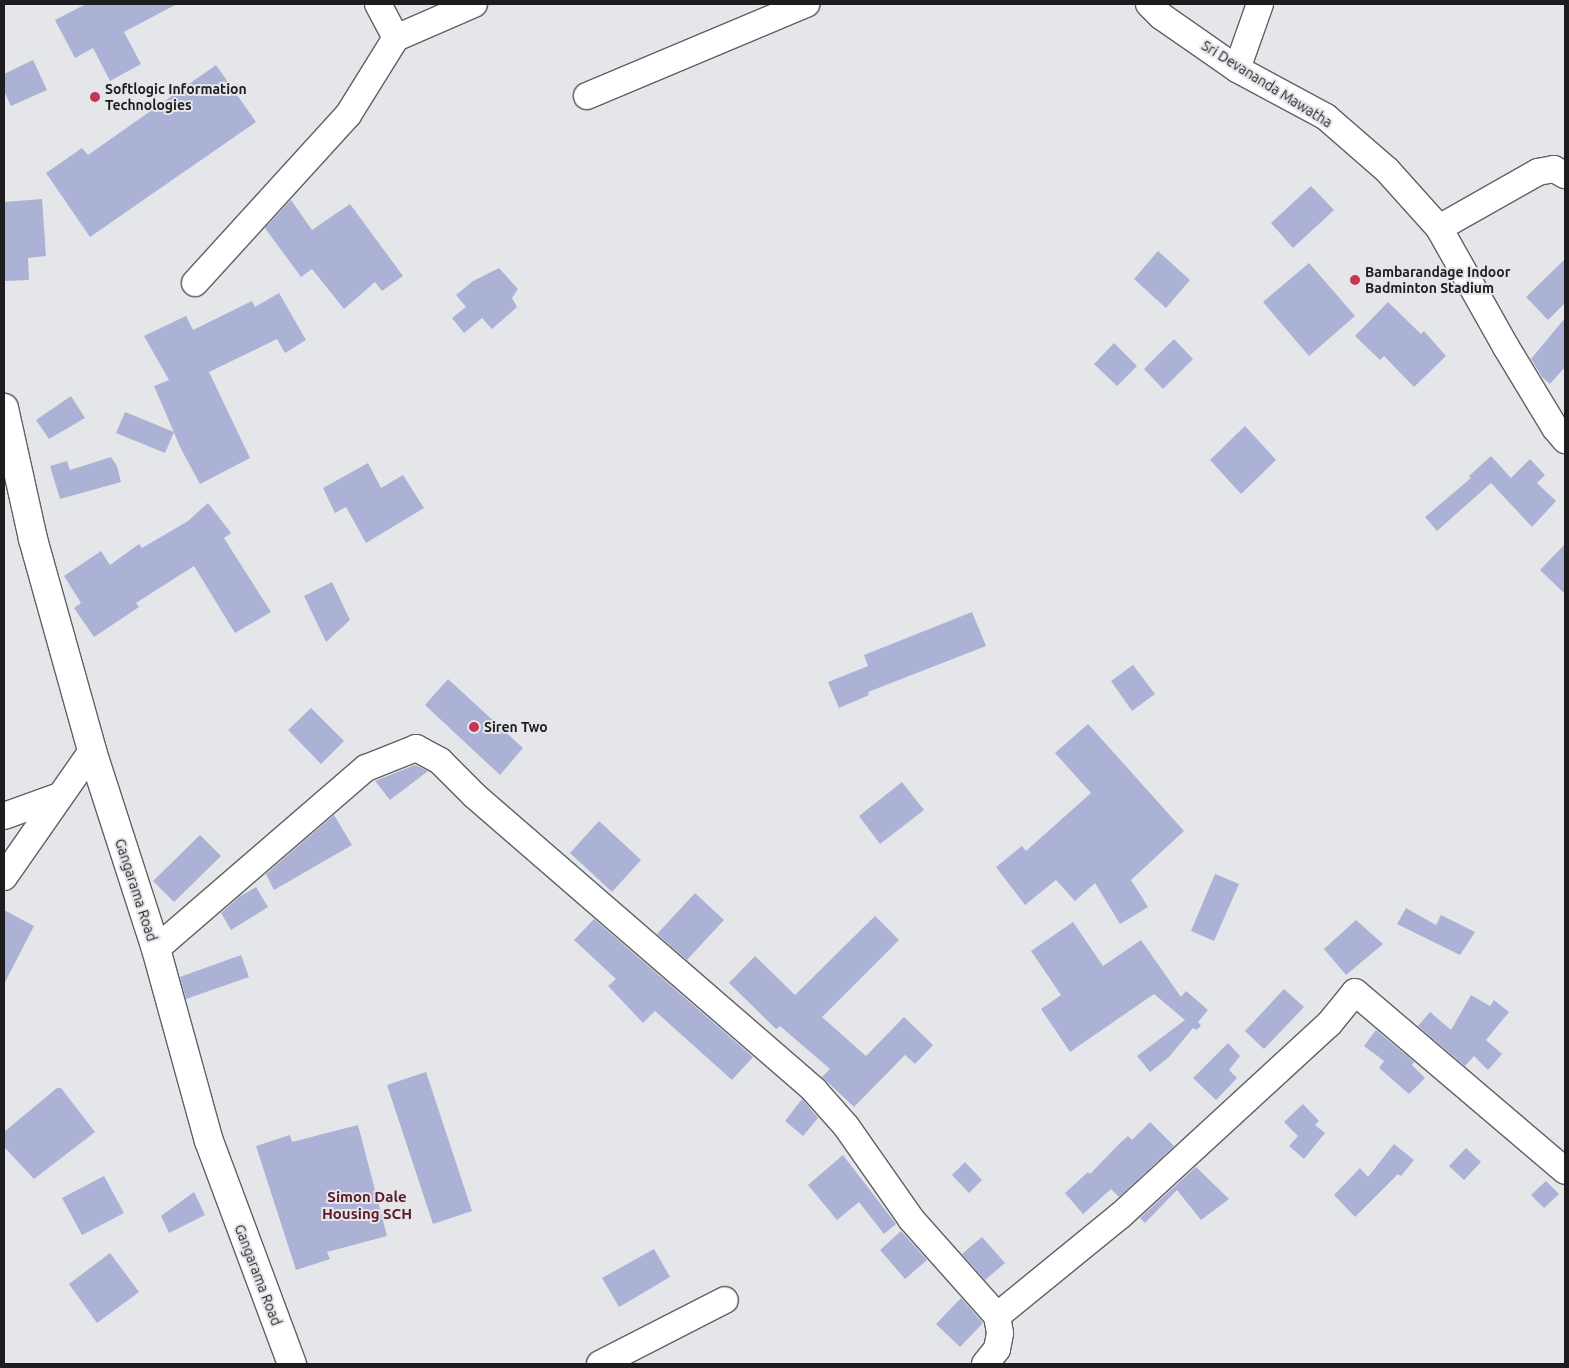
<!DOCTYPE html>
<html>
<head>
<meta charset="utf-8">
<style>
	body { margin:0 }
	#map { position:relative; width:1569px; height:1368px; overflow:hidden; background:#e5e6ea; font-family:Ubuntu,sans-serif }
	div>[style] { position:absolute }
	.building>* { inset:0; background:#acb2d5 }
	.roads { filter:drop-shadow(1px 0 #606165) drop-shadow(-1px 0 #606165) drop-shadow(0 1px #606165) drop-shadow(0 -1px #606165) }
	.minor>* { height:26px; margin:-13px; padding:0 13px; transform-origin:13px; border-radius:13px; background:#fff }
	.tertiary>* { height:28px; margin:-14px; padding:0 14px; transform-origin:14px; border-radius:14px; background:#fff }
	.dots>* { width:14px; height:14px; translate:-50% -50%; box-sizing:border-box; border:2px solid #e5e6ea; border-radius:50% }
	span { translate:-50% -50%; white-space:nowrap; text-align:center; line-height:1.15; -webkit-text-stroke:4px #e5e6ea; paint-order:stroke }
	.street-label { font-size:14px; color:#1d1d1f }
	.poi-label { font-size:14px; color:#1d1d1f; font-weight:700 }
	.left { translate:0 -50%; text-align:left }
	.neighbourhood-label { font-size:15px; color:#5d1826; font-weight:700 }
	.frame { position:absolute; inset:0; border:5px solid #1d1d1f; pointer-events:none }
</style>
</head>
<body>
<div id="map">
	<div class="building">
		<i style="clip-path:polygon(86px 4px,177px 4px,124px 32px,141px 64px,110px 81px,93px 48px,75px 58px,55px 20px)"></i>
		<i style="clip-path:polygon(33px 60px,47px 90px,11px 106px,4px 91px,4px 74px)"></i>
		<i style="clip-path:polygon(216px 65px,256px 122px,90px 237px,46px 173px,82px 148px,88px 155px)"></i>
		<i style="clip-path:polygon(1311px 186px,1334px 210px,1293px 248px,1271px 223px)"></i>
		<i style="clip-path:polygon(42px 199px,46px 256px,28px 258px,29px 280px,4px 281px,4px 202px)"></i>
		<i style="clip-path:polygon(291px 200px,312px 230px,350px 204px,403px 276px,382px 291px,375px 282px,344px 309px,312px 269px,301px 277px,265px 228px)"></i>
		<i style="clip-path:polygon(1158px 251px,1190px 280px,1166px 308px,1134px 279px)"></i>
		<i style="clip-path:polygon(1565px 259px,1565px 303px,1548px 320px,1526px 297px)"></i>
		<i style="clip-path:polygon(1309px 263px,1355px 316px,1309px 356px,1263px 302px)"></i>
		<i style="clip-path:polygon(499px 268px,518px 289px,512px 298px,517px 307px,492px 329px,482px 318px,464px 333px,452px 318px,466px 307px,456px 295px,473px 281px)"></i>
		<i style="clip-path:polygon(279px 293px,306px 340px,285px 353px,277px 339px,209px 372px,250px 458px,200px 484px,181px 449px,154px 386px,169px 380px,144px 336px,186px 316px,193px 330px,252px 301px,255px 307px)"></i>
		<i style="clip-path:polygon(1388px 302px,1421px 334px,1424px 331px,1446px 356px,1414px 387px,1384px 356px,1380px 360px,1355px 336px)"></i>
		<i style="clip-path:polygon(1565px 318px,1565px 367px,1550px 384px,1542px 377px,1531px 359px)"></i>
		<i style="clip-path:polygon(1174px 339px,1193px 359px,1163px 389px,1144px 369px)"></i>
		<i style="clip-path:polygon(1114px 343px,1137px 366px,1117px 386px,1094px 364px)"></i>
		<i style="clip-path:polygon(71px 396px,85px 418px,49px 439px,36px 420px)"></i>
		<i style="clip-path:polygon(125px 412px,174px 432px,165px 453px,116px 433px)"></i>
		<i style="clip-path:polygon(1245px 426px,1276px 460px,1241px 494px,1210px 460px)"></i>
		<i style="clip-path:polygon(1491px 456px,1511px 478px,1530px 459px,1545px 475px,1537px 483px,1556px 501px,1532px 527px,1491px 483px,1437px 531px,1425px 517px,1471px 478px,1469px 476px)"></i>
		<i style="clip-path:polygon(111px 457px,117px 466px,121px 482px,60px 499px,50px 466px,67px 461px,70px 470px)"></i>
		<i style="clip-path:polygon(368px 463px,381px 488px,403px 475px,424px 508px,366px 543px,346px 507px,335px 513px,323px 488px)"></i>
		<i style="clip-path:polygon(208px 503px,231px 533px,224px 538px,271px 612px,235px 633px,194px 566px,136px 603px,139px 607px,94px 637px,74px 608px,81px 603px,64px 576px,101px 551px,110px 565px,139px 544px,142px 548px,188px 521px)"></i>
		<i style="clip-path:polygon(1565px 544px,1565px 594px,1540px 570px)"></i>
		<i style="clip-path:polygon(332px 582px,350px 620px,326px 642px,304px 596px)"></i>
		<i style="clip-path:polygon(972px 612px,986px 646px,868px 692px,869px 695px,839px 708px,828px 682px,868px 666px,864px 655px)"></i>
		<i style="clip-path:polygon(1133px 665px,1155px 694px,1132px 711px,1111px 681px)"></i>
		<i style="clip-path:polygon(448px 679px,523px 748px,500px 775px,425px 705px)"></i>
		<i style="clip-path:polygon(311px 708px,344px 741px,321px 764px,288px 730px)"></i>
		<i style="clip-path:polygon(1088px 724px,1184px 831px,1131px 880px,1148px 907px,1120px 924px,1095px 883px,1075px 901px,1056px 880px,1025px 905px,996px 867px,1022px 846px,1026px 851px,1091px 793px,1055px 753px)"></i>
		<i style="clip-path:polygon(415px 765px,428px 771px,390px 800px,375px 781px)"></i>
		<i style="clip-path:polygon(902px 782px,924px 810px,880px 844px,859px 816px)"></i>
		<i style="clip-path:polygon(334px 815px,352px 845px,274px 890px,266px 874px)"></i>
		<i style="clip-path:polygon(599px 821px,641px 860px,612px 892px,570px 853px)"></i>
		<i style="clip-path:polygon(200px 835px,221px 856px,174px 902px,153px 881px)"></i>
		<i style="clip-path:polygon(1215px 874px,1239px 884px,1214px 941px,1191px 931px)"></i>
		<i style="clip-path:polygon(256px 887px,268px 907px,231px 930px,221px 913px,239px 897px)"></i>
		<i style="clip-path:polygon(695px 893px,724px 920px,687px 960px,657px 934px)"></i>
		<i style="clip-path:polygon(1406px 908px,1436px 925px,1441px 915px,1475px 932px,1460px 955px,1397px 924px)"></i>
		<i style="clip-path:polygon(4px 910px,34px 926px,4px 984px)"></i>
		<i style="clip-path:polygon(875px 916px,899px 940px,822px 1017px,866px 1056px,904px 1017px,933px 1045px,915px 1064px,905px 1055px,854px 1107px,822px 1077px,830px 1069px,780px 1026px,776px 1029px,729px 983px,755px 956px,795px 995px)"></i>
		<i style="clip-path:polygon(594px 919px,753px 1057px,732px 1080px,655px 1011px,643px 1023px,608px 986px,616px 979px,574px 940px)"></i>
		<i style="clip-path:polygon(1356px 920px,1383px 944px,1346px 975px,1324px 949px)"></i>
		<i style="clip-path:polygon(1073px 922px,1103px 966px,1141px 940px,1181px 997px,1186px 991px,1208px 1010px,1198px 1022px,1201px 1026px,1196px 1030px,1193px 1028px,1169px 1057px,1150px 1072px,1137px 1056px,1185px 1020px,1154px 994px,1070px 1052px,1041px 1009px,1061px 995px,1031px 951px)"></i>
		<i style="clip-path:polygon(241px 955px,249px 977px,186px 999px,180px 977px)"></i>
		<i style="clip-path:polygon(1284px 989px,1304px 1007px,1264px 1049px,1245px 1031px)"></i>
		<i style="clip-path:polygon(1471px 995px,1490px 1006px,1494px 1000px,1509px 1012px,1486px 1040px,1502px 1054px,1488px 1070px,1474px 1056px,1465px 1066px,1418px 1026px,1430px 1012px,1451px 1030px)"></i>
		<i style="clip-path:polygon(1376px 1030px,1414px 1062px,1412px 1065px,1425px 1078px,1409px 1094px,1379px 1068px,1384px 1061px,1364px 1046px)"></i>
		<i style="clip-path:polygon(1228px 1043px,1240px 1056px,1229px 1070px,1237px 1078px,1216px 1100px,1193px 1078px)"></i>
		<i style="clip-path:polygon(426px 1072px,472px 1211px,433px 1224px,387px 1085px)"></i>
		<i style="clip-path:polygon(57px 1088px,61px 1088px,95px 1132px,34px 1179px,4px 1147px,4px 1132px)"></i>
		<i style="clip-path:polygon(802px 1099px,818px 1118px,803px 1136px,785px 1121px)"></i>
		<i style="clip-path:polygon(1303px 1104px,1319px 1121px,1315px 1125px,1325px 1133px,1304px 1159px,1289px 1146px,1298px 1136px,1284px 1122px)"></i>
		<i style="clip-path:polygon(1150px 1122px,1174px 1146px,1119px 1197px,1111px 1189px,1083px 1214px,1065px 1193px,1088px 1172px,1090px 1174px,1121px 1142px,1128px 1136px,1132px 1140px)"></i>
		<i style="clip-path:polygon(358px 1125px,387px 1236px,327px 1252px,330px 1259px,296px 1270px,256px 1146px,290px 1135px,292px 1142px)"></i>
		<i style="clip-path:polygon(1394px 1144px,1414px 1160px,1401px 1176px,1398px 1174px,1355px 1217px,1334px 1195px,1360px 1168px,1368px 1177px)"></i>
		<i style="clip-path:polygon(1466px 1148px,1481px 1162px,1464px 1180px,1449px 1166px)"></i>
		<i style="clip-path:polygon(843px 1155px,896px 1224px,884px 1234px,859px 1202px,837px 1220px,808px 1185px)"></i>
		<i style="clip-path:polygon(965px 1162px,982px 1180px,969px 1193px,952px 1175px)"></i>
		<i style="clip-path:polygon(1196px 1167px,1229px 1199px,1201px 1220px,1177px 1190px,1145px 1223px,1140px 1218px)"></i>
		<i style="clip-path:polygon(104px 1176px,124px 1213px,82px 1235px,62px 1198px)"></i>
		<i style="clip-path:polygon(1546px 1181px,1559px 1194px,1544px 1208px,1531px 1195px)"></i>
		<i style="clip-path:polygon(194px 1192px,205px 1215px,169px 1233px,161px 1216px)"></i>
		<i style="clip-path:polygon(901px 1231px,927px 1260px,905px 1279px,880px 1250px)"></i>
		<i style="clip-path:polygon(982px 1237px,1005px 1263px,985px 1280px,962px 1254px)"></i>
		<i style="clip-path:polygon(654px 1249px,670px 1277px,619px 1307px,602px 1278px)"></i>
		<i style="clip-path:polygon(110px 1253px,139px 1292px,97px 1323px,69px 1284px)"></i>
		<i style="clip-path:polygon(961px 1298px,983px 1323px,960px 1347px,936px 1324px)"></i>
	</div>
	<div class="roads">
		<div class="minor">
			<i style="left:1149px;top:4px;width:17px;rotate:45deg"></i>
			<i style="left:1161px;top:16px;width:93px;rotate:34.9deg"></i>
			<i style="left:1237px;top:69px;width:101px;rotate:28.3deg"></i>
			<i style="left:1326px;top:117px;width:81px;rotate:41deg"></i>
			<i style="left:1387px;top:170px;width:78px;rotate:48.1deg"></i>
			<i style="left:1439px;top:228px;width:137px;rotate:60.6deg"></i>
			<i style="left:1506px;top:347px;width:95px;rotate:58.8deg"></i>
			<i style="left:1555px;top:428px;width:16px;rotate:50deg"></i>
			<i style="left:396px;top:38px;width:85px;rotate:-23.6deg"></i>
			<i style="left:1237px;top:69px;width:69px;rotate:-70.5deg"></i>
			<i style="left:587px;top:96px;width:238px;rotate:-22.8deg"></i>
			<i style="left:1439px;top:228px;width:114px;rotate:-29.5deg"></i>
			<i style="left:1538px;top:172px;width:16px;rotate:-11deg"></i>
			<i style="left:1554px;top:169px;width:13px;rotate:29deg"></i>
			<i style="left:195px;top:283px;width:227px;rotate:-47.7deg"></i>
			<i style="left:348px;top:115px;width:91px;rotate:-58.1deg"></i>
			<i style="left:396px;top:38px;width:38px;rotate:-118deg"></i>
			<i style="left:4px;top:816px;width:59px;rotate:-19.7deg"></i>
			<i style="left:4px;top:877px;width:154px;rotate:-55.1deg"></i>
			<i style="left:156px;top:949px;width:277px;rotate:-40.8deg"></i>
			<i style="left:366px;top:768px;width:54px;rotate:-21.8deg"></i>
			<i style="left:416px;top:748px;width:27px;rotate:28deg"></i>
			<i style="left:440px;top:761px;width:49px;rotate:45deg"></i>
			<i style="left:475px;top:796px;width:449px;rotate:40.9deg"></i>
			<i style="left:814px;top:1090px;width:48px;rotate:48.4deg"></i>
			<i style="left:846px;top:1126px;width:113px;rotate:55deg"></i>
			<i style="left:911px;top:1219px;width:130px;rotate:48.4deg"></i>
			<i style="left:600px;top:1364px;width:140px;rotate:-27.1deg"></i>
			<i style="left:985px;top:1364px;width:19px;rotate:-51deg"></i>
			<i style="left:997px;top:1349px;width:16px;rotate:-79deg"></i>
			<i style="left:1000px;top:1333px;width:17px;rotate:-100deg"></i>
			<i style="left:997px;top:1316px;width:160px;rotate:-39.2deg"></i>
			<i style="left:1121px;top:1215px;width:282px;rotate:-42.6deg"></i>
			<i style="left:1329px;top:1024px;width:41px;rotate:-50.9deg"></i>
			<i style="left:1355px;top:992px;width:276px;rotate:40.4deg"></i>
		</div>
		<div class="tertiary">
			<i style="left:4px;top:408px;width:134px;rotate:77.5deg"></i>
			<i style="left:33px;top:539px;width:220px;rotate:74.4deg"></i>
			<i style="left:92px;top:751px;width:208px;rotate:72.1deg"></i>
			<i style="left:156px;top:949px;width:199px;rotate:74.6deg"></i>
			<i style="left:209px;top:1141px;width:238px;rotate:69.6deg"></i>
		</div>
	</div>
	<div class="dots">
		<i style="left:95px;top:97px;background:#c53554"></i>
		<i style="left:1355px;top:280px;background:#c53554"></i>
		<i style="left:474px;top:727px;background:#c53554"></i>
	</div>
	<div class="street-label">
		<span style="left:1267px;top:84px;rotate:32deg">Sri Devananda Mawatha</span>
		<span style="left:136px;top:890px;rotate:72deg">Gangarama Road</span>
		<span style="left:258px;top:1275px;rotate:69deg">Gangarama Road</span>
	</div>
	<div class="poi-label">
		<span class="left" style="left:105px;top:97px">Softlogic Information<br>Technologies</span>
		<span class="left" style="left:1365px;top:280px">Bambarandage Indoor<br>Badminton Stadium</span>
		<span class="left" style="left:484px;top:727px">Siren Two</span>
	</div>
	<div class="neighbourhood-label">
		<span style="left:367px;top:1205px">Simon Dale<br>Housing SCH</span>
	</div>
	<div class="frame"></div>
</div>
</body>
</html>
